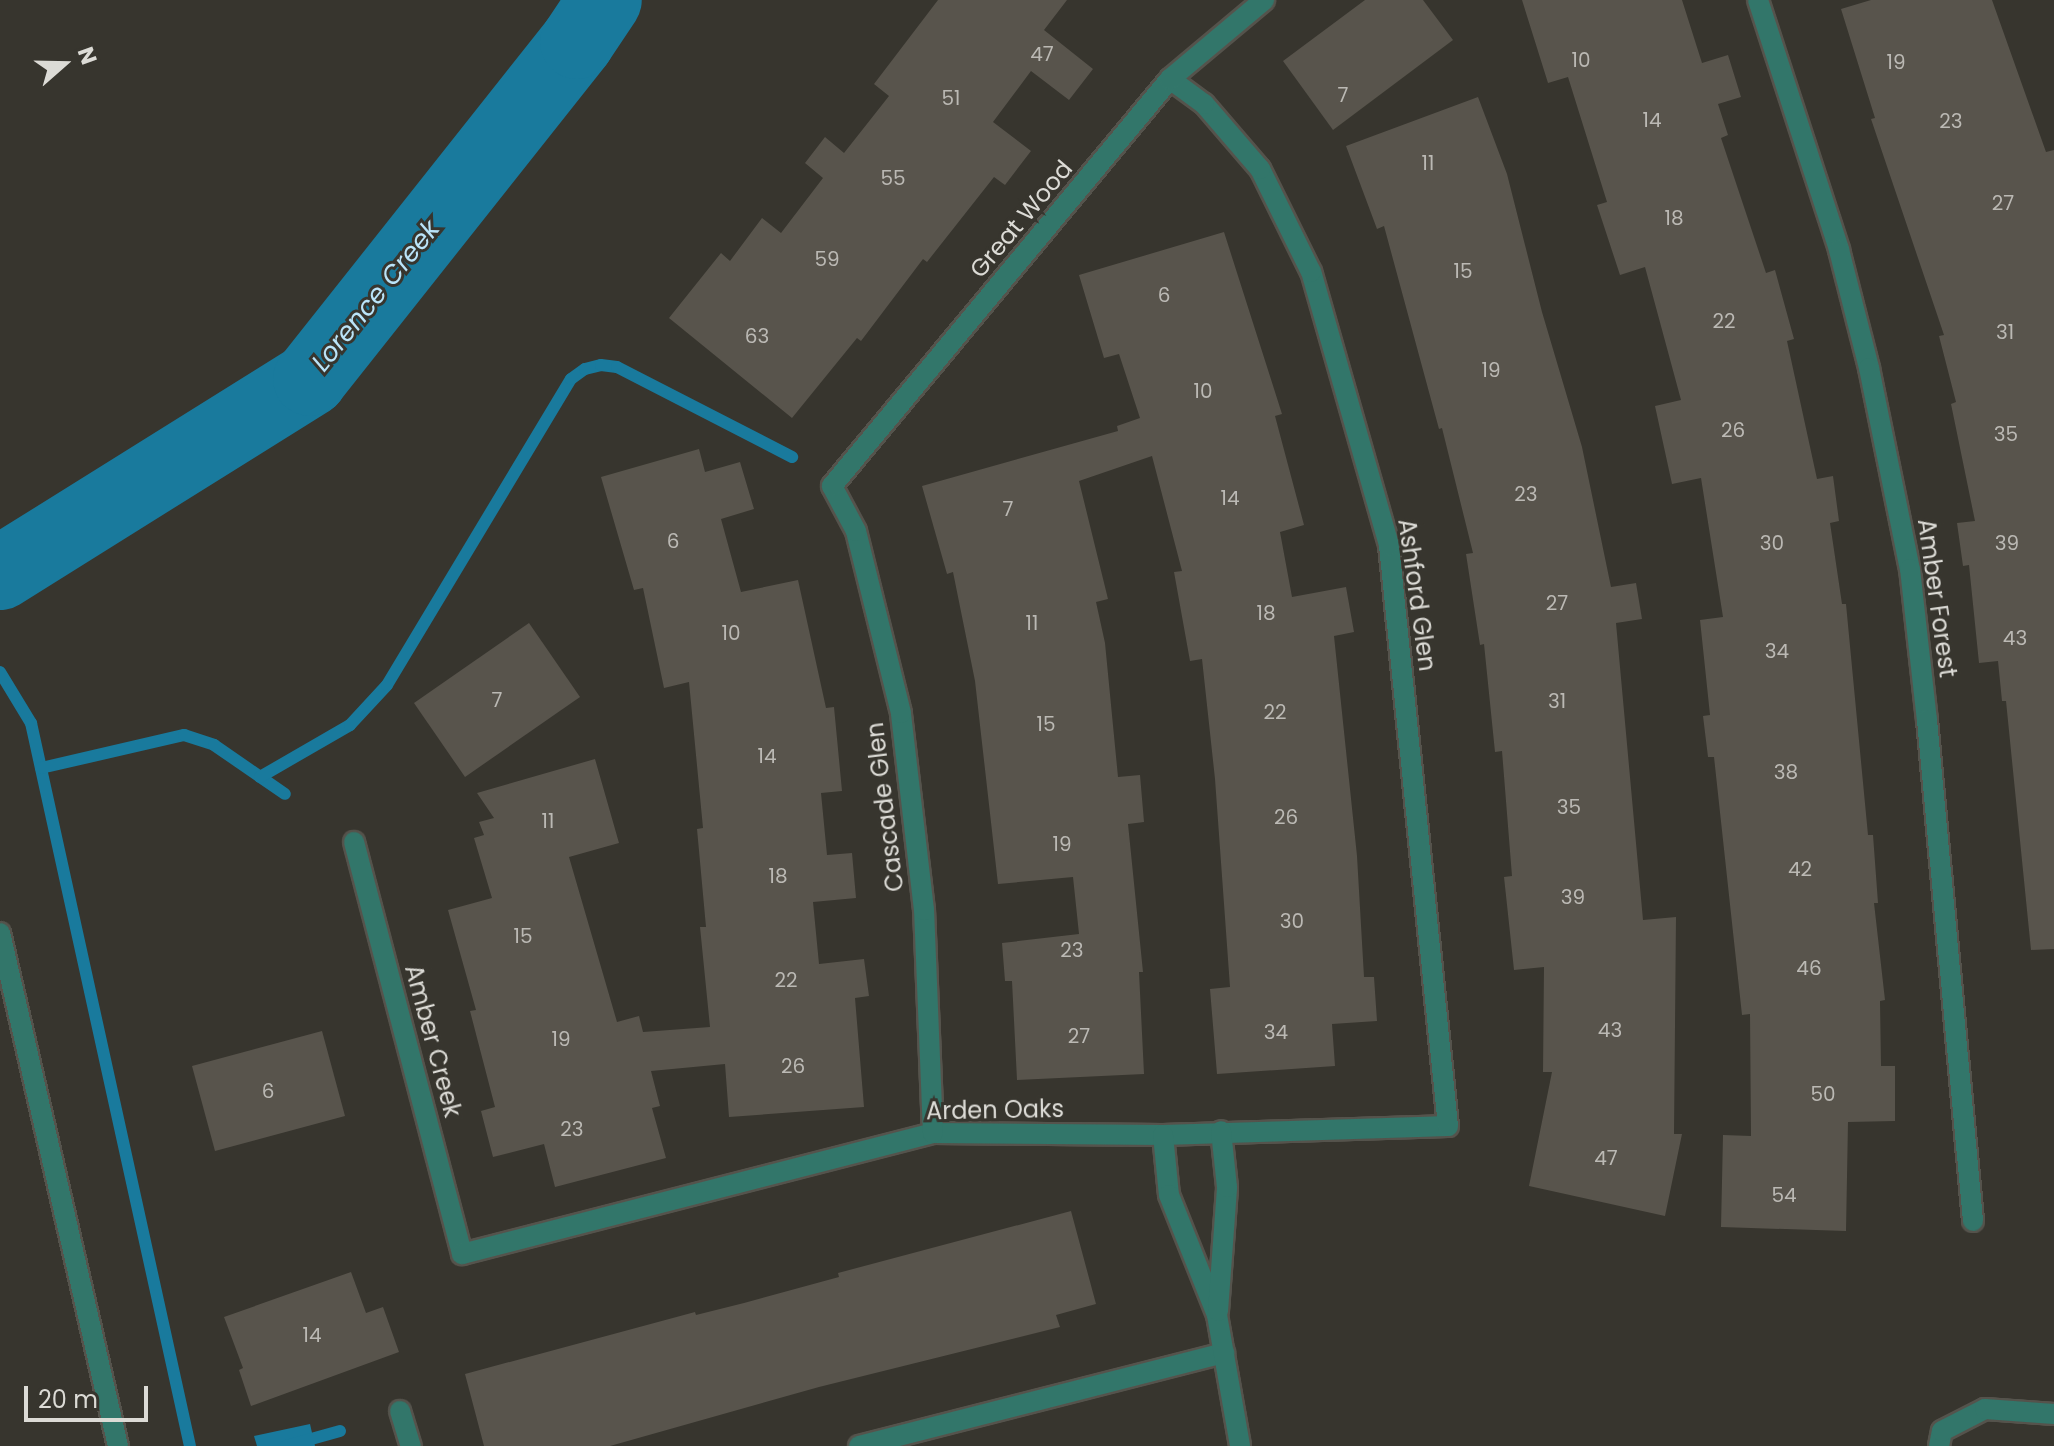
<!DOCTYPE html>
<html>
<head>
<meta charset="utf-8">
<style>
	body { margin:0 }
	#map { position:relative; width:2054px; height:1446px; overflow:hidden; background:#37352e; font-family:Poppins,sans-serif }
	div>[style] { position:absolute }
	.water>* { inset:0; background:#197a9d }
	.stream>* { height:12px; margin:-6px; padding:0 6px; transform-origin:6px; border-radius:6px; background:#197a9d }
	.river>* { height:74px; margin:-37px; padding:0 37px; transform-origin:37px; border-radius:37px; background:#197a9d }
	.building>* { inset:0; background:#58544c }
	.roads { filter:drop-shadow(2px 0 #55534c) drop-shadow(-2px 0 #55534c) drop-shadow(0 2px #55534c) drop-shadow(0 -2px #55534c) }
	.lane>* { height:20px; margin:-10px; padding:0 10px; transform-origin:10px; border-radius:10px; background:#32766a }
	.street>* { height:20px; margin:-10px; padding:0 10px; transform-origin:10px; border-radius:10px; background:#32766a }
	span { translate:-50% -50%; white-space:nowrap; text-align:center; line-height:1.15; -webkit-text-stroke:6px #37352e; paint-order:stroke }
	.number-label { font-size:20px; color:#bbb9b4 }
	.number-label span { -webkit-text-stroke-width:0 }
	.street-label { font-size:24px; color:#dcdbd6 }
	.water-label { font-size:26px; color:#bae4f9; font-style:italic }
	.north { position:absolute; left:24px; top:24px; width:80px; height:80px; -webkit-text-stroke:6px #37352e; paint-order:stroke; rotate:70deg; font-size:22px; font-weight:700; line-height:32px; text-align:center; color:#dcdbd6 }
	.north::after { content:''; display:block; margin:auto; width:28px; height:36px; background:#dcdbd6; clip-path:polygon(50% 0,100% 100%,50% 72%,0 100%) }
	.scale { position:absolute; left:24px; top:1386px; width:124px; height:36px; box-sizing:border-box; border:4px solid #dcdbd6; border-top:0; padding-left:10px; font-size:24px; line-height:28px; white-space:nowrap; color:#dcdbd6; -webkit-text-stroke:6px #37352e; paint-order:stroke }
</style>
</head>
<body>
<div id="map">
	<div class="water">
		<i style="clip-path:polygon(310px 1424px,315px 1446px,257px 1446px,254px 1436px)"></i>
	</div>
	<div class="stream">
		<i style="left:0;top:672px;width:60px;rotate:58.7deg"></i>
		<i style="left:31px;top:723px;width:740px;rotate:77.6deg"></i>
		<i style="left:41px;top:768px;width:147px;rotate:-13deg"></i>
		<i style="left:184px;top:735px;width:32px;rotate:18deg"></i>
		<i style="left:214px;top:745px;width:86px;rotate:34.6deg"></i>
		<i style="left:260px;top:777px;width:104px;rotate:-30deg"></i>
		<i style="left:350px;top:725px;width:54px;rotate:-47.2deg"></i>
		<i style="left:387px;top:685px;width:357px;rotate:-59deg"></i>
		<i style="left:571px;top:379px;width:17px;rotate:-36deg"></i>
		<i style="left:585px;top:369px;width:16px;rotate:-14deg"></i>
		<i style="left:601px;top:365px;width:16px;rotate:7deg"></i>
		<i style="left:617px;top:367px;width:197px;rotate:27.2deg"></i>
		<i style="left:286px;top:1446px;width:56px;rotate:-15.5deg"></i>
	</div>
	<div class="river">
		<i style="left:0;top:573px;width:366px;rotate:-32deg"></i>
		<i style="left:310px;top:379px;width:430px;rotate:-51.6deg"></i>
		<i style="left:577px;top:42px;width:50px;rotate:-56.3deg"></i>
	</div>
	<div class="building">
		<i style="clip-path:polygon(938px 0,1067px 0,1044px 30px,1093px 69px,1069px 100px,1031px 71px,993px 122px,1031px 151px,1005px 185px,994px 177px,927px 262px,923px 259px,861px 341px,857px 338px,792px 418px,669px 318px,721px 253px,730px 261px,762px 218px,781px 233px,823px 178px,805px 163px,825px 137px,844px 153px,889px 96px,874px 84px)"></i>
		<i style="clip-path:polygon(1365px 0,1423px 0,1453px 40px,1333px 130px,1283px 61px)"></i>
		<i style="clip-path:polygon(1522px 0,1682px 0,1702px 63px,1728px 55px,1741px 97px,1718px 104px,1728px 135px,1721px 138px,1766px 273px,1775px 270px,1794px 339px,1787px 341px,1817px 479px,1833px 476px,1839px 521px,1830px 523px,1842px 604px,1846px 604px,1868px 835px,1873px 835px,1878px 903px,1874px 903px,1885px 1000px,1880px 1001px,1881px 1066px,1895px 1066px,1895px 1121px,1848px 1122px,1846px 1231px,1721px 1227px,1723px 1135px,1751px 1136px,1750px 1014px,1742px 1015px,1714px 757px,1708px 757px,1703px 716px,1710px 715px,1700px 620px,1723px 617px,1701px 478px,1672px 484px,1655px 406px,1681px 400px,1645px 267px,1620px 275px,1597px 205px,1607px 202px,1568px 77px,1548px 83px)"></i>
		<i style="clip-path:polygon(1871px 0,1992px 0,2046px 152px,2054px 150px,2054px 949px,2031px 950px,2006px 701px,2002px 701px,1998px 661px,1979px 663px,1969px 565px,1963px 566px,1957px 523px,1975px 521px,1951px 404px,1956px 402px,1939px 336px,1944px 335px,1871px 119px,1875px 118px,1841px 9px)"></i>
		<i style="clip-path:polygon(1478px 97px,1507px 174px,1542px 312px,1582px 447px,1611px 587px,1636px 583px,1642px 619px,1616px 623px,1643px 920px,1676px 917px,1674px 1134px,1682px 1134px,1665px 1216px,1529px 1186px,1552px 1072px,1543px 1072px,1544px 967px,1514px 970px,1504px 877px,1512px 876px,1502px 751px,1495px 752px,1484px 644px,1480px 645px,1466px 554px,1473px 553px,1442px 428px,1439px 429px,1384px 226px,1377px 229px,1346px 146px)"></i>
		<i style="clip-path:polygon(1224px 232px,1282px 414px,1275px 416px,1304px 525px,1280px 532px,1292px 597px,1346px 587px,1354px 632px,1334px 636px,1357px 856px,1364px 977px,1374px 977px,1377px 1021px,1332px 1024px,1335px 1066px,1217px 1074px,1210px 989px,1230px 987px,1215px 779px,1202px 659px,1190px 661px,1174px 572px,1182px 571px,1152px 456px,1079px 481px,1108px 599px,1096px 602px,1105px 643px,1118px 777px,1140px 775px,1144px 822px,1128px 824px,1143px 972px,1139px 972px,1144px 1074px,1017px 1080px,1012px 981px,1005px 981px,1002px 943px,1079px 934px,1073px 877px,998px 884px,975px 681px,953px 572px,947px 574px,922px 486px,1118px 431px,1117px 426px,1140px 418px,1119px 354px,1104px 358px,1079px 275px)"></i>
		<i style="clip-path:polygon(699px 449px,705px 472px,740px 462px,754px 509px,721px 519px,741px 592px,798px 580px,826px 708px,834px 707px,842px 791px,821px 793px,827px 855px,852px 853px,856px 898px,813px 902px,819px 964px,864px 959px,869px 996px,855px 998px,864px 1107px,729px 1117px,725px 1064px,651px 1071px,660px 1106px,652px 1108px,666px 1158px,555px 1187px,544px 1144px,493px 1157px,481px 1111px,495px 1107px,470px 1011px,476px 1010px,448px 910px,492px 898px,474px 838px,484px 835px,479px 822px,494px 818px,477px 793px,595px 759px,619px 843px,569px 857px,617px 1022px,639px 1016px,643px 1032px,710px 1027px,700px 927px,706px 927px,697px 829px,703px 828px,689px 682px,664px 688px,643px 588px,634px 590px,601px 477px)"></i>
		<i style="clip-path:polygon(529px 623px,580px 697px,465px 777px,414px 703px)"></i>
		<i style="clip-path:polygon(322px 1031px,345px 1116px,215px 1151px,192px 1066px)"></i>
		<i style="clip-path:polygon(1071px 1211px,1096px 1304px,1056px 1315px,1060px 1327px,819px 1387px,610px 1446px,484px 1446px,465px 1374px,695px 1312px,696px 1315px,744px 1303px,839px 1277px,838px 1273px)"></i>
		<i style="clip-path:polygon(351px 1272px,366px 1313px,383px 1307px,399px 1352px,251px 1406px,239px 1370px,243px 1368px,224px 1317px)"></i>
	</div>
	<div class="roads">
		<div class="lane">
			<i style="left:0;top:933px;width:526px;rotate:77.05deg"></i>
			<i style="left:400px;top:1411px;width:37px;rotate:73deg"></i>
			<i style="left:859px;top:1446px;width:377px;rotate:-14.3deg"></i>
			<i style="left:1939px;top:1446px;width:15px;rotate:-79deg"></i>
			<i style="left:1942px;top:1431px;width:48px;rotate:-27.1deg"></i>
			<i style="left:1985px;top:1409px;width:69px;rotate:4.1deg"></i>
		</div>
		<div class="street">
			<i style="left:1758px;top:0;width:263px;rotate:72deg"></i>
			<i style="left:1839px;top:250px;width:122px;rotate:75.7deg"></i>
			<i style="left:1869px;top:368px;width:205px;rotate:78.5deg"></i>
			<i style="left:1910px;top:569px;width:152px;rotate:83.6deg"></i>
			<i style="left:1927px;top:720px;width:503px;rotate:84.75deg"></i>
			<i style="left:354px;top:842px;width:426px;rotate:75.3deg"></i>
			<i style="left:462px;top:1254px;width:486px;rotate:-14.4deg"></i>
			<i style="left:933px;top:1133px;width:230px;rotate:0.5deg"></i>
			<i style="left:1163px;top:1135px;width:285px;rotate:-1.8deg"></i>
			<i style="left:1448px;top:1126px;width:584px;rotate:-95.8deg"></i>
			<i style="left:1389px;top:545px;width:284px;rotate:-105.9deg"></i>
			<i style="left:1311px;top:272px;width:115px;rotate:-116.3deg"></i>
			<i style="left:1260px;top:169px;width:86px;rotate:-130.7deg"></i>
			<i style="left:1204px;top:104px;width:42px;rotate:-143.7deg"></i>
			<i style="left:933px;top:1133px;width:223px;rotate:-92.3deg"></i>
			<i style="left:924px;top:910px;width:198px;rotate:-96.7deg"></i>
			<i style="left:901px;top:713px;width:187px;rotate:-103.9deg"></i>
			<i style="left:856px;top:531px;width:51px;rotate:-118.1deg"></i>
			<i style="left:832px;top:486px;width:529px;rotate:-50.29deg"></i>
			<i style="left:1170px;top:79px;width:123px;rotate:-40deg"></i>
			<i style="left:1163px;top:1135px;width:60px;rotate:84.3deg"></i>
			<i style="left:1169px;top:1195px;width:129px;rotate:68.2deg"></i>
			<i style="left:1217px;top:1315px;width:133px;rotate:80deg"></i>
			<i style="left:1218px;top:1311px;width:124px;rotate:-85.8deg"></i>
			<i style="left:1227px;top:1187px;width:56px;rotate:-96.1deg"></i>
		</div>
	</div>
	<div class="number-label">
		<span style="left:1042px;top:54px">47</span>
		<span style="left:1581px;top:60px">10</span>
		<span style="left:1896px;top:62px">19</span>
		<span style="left:1343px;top:95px">7</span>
		<span style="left:951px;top:98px">51</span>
		<span style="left:1652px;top:120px">14</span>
		<span style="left:1951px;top:121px">23</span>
		<span style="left:1428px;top:163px">11</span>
		<span style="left:893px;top:178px">55</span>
		<span style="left:2003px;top:203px">27</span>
		<span style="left:1674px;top:218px">18</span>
		<span style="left:827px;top:259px">59</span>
		<span style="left:1463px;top:271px">15</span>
		<span style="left:1164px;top:295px">6</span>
		<span style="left:1724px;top:321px">22</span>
		<span style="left:2005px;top:332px">31</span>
		<span style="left:757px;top:336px">63</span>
		<span style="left:1491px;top:370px">19</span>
		<span style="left:1203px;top:391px">10</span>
		<span style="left:1733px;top:430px">26</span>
		<span style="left:2006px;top:434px">35</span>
		<span style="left:1526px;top:494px">23</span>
		<span style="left:1230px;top:498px">14</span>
		<span style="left:1008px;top:509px">7</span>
		<span style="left:673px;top:541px">6</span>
		<span style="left:1772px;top:543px">30</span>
		<span style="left:2007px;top:543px">39</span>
		<span style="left:1557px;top:603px">27</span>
		<span style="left:1266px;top:613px">18</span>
		<span style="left:1032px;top:623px">11</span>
		<span style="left:731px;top:633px">10</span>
		<span style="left:2015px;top:638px">43</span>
		<span style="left:1777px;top:651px">34</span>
		<span style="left:497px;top:700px">7</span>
		<span style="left:1557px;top:701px">31</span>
		<span style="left:1275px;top:712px">22</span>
		<span style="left:1046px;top:724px">15</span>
		<span style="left:767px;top:756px">14</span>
		<span style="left:1786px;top:772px">38</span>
		<span style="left:1569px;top:807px">35</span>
		<span style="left:1286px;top:817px">26</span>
		<span style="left:548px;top:821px">11</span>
		<span style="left:1062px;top:844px">19</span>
		<span style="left:1800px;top:869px">42</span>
		<span style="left:778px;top:876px">18</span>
		<span style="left:1573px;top:897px">39</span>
		<span style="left:1292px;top:921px">30</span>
		<span style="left:523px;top:936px">15</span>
		<span style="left:1072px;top:950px">23</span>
		<span style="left:1809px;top:968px">46</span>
		<span style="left:786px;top:980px">22</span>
		<span style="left:1610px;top:1030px">43</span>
		<span style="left:1276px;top:1032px">34</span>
		<span style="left:1079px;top:1036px">27</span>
		<span style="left:561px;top:1039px">19</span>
		<span style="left:793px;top:1066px">26</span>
		<span style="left:268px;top:1091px">6</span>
		<span style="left:1823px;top:1094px">50</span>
		<span style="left:572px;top:1129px">23</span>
		<span style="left:1606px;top:1158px">47</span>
		<span style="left:1784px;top:1195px">54</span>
		<span style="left:312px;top:1335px">14</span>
	</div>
	<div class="street-label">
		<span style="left:1021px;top:219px;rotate:-50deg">Great Wood</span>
		<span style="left:1417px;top:595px;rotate:82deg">Ashford Glen</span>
		<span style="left:1937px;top:598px;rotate:82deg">Amber Forest</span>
		<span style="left:885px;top:807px;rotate:-97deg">Cascade Glen</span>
		<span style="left:433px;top:1041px;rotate:75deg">Amber Creek</span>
		<span style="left:995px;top:1110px;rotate:-1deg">Arden Oaks</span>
	</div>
	<div class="water-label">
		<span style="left:376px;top:296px;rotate:-51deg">Lorence Creek</span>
	</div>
	<div class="north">N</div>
	<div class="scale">20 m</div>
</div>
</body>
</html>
